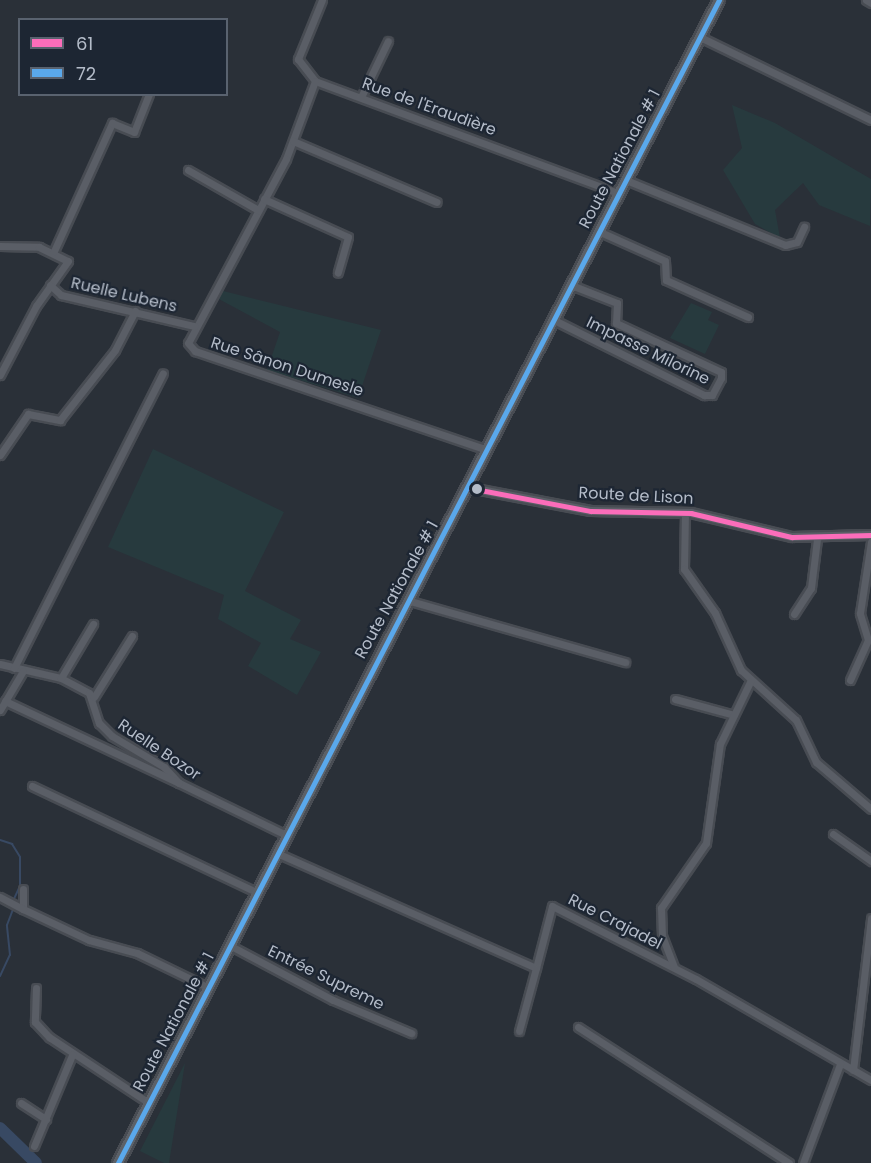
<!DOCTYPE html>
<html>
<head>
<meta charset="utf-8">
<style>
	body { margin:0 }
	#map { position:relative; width:871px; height:1163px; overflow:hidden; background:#2a3038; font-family:Poppins,sans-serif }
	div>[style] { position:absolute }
	.green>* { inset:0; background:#273a3e }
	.stream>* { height:2px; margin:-1px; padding:0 1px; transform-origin:1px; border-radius:1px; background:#384963 }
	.river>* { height:12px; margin:-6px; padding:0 6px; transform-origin:6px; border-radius:6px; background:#384963 }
	.roads { filter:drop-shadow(2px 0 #484c53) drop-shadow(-2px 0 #484c53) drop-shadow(0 2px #484c53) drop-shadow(0 -2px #484c53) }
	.minor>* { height:7px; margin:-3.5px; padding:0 3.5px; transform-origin:3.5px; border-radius:3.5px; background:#5a5e66 }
	.tertiary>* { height:8px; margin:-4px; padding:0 4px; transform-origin:4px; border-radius:4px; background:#5a5e66 }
	.primary>* { height:10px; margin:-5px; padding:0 5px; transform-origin:5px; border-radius:5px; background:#5c6168 }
	.bus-1>* { height:4.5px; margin:-2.25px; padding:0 2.25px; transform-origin:2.25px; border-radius:2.25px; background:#fb6dba }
	.bus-2>* { height:4.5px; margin:-2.25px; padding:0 2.25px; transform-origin:2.25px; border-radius:2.25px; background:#5aa8eb }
	.dots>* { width:16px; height:16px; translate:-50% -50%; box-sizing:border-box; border:3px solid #1d2633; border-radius:50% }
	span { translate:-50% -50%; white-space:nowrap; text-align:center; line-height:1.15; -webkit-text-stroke:4.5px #1d2633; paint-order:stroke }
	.street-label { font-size:16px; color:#b4bcc9 }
	.legend { position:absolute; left:18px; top:18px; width:210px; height:78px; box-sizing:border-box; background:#1d2633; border:2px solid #59626f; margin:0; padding:8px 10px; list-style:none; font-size:18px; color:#b4bcc9 }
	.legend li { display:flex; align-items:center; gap:12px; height:30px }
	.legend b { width:30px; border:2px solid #59626f }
</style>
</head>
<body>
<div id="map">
	<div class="green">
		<i style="clip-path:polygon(732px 105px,775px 123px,871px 179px,870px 226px,819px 205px,803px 183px,775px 210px,780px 238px,755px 224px,723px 170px,742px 148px)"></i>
		<i style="clip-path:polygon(219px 290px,381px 330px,358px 398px,267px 370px,280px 332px,215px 297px)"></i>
		<i style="clip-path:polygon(691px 303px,712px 312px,708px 320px,719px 325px,705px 354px,670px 338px)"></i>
		<i style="clip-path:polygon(153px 449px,284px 512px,245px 591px,301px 620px,290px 639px,321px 652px,297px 695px,248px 666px,261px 643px,218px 619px,224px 595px,108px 547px)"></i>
		<i style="clip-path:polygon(185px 1063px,169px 1163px,164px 1163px,140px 1151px)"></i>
	</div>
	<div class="stream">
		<i style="left:0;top:840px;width:13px;rotate:18deg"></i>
		<i style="left:12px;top:844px;width:15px;rotate:58deg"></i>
		<i style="left:20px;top:857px;width:29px;rotate:90deg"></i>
		<i style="left:20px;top:886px;width:17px;rotate:115deg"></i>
		<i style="left:0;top:976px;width:23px;rotate:-65deg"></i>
		<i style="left:10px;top:955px;width:30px;rotate:-96deg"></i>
		<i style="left:7px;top:925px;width:19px;rotate:-69deg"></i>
	</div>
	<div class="river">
		<i style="left:0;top:1128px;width:50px;rotate:44.2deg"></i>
	</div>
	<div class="roads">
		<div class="minor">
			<i style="left:322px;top:0;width:64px;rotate:112.1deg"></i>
			<i style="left:298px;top:59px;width:28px;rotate:52deg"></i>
			<i style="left:315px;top:81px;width:325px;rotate:20.3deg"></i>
			<i style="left:866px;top:0;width:6px;rotate:31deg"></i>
			<i style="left:700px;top:37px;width:190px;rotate:25.9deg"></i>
			<i style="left:315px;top:81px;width:83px;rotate:110.4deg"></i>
			<i style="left:286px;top:159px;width:208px;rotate:118deg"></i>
			<i style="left:188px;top:343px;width:11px;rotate:49deg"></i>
			<i style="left:195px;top:351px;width:308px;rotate:18.7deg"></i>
			<i style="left:361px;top:97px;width:62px;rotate:-64.3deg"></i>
			<i style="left:293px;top:141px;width:156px;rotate:23deg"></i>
			<i style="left:188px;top:170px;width:81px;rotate:29.7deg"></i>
			<i style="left:626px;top:180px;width:172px;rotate:22.2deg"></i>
			<i style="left:785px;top:245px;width:12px;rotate:-14deg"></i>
			<i style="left:797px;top:242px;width:17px;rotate:-65deg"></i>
			<i style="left:264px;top:199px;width:92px;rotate:24.3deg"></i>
			<i style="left:348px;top:237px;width:37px;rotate:106deg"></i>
			<i style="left:598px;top:231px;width:73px;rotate:24.1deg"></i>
			<i style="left:665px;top:261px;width:19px;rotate:87deg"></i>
			<i style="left:666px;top:280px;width:90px;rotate:24.3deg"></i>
			<i style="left:0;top:246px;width:39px;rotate:1deg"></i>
			<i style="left:39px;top:247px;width:32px;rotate:26deg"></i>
			<i style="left:68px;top:261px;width:55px;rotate:125.4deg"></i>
			<i style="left:36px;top:306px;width:78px;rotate:117.6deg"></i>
			<i style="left:54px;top:251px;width:141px;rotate:-65.6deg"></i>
			<i style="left:112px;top:123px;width:24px;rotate:22deg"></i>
			<i style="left:134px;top:132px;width:41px;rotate:-68.5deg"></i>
			<i style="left:50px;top:285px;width:15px;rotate:42deg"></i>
			<i style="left:61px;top:295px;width:137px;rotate:13.1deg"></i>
			<i style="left:554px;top:320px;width:168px;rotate:26.6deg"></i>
			<i style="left:704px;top:395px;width:8px"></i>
			<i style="left:712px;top:395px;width:19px;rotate:-62deg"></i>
			<i style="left:721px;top:378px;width:6px;rotate:-90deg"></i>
			<i style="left:721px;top:372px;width:116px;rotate:-155deg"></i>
			<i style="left:616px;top:323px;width:20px;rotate:-87deg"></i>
			<i style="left:617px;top:303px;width:49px;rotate:-158.6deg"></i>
			<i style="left:0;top:455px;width:50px;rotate:-55.7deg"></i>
			<i style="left:28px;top:414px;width:33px;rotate:11deg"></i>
			<i style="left:60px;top:420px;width:89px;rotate:-51.8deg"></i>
			<i style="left:115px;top:350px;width:44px;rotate:-62.9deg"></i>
			<i style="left:685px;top:512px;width:57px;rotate:91deg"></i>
			<i style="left:684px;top:569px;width:54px;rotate:54.8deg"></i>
			<i style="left:715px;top:613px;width:63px;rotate:65.5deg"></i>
			<i style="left:741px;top:670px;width:74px;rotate:42.3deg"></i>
			<i style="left:796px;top:720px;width:47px;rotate:64.5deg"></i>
			<i style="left:816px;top:762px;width:72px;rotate:40.5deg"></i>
			<i style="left:407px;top:600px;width:227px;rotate:15.9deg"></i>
			<i style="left:794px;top:614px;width:31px;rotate:-57deg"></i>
			<i style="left:811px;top:588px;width:49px;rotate:-83deg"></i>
			<i style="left:0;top:664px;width:63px;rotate:12.9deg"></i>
			<i style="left:61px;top:678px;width:32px;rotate:28deg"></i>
			<i style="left:89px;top:693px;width:32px;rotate:72deg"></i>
			<i style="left:99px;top:723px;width:18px;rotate:45deg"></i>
			<i style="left:112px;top:736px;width:61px;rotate:30.8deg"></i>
			<i style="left:164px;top:767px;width:22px;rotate:47deg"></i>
			<i style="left:179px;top:783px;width:121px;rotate:25.9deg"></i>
			<i style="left:14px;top:668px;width:330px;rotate:-63.2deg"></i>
			<i style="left:61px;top:678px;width:63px;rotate:-59.3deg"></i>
			<i style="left:850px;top:680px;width:44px;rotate:-65.8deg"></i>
			<i style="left:868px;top:640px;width:28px;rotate:-107deg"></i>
			<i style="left:860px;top:613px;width:72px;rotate:-81.2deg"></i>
			<i style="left:94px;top:697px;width:72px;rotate:-58.1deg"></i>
			<i style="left:675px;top:699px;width:61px;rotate:15.2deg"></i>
			<i style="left:5px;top:701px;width:192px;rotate:25.2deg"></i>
			<i style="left:0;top:710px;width:45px;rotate:-59.5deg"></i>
			<i style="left:32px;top:786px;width:250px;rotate:25.3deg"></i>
			<i style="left:833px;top:834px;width:47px;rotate:35.4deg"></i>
			<i style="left:279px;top:854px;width:281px;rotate:23.9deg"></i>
			<i style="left:536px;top:968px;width:64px;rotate:-75.5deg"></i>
			<i style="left:552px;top:906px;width:161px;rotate:26.9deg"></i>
			<i style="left:696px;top:979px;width:202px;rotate:30deg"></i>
			<i style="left:23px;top:889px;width:20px;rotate:90deg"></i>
			<i style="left:23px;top:909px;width:73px;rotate:25.2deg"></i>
			<i style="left:89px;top:940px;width:50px;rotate:15.2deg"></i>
			<i style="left:137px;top:953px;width:80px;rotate:25.9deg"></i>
			<i style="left:0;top:897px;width:26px;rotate:28deg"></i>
			<i style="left:231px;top:946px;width:115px;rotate:27.9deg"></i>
			<i style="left:333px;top:1000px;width:85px;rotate:22.9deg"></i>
			<i style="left:674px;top:967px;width:33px;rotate:-111deg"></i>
			<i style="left:662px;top:936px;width:28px;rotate:-92deg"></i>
			<i style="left:661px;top:908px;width:79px;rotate:-55.3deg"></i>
			<i style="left:706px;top:843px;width:100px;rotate:-82deg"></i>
			<i style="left:720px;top:744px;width:69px;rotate:-64.2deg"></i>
			<i style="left:36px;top:988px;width:34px;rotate:92deg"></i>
			<i style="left:35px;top:1022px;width:21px;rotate:47deg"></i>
			<i style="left:49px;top:1037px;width:120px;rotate:33.4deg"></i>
			<i style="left:578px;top:1027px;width:251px;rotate:32.8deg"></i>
			<i style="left:519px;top:1031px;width:65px;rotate:-74.9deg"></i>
			<i style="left:853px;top:1070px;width:153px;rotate:-83.2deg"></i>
			<i style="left:21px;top:1103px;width:30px;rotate:33deg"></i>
			<i style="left:34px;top:1146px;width:99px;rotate:-67.3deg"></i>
			<i style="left:803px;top:1163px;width:106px;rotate:-69.5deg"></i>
		</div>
		<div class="tertiary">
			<i style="left:470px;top:488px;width:123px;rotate:10.8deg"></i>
			<i style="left:591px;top:511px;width:100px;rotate:1.1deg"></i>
			<i style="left:691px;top:513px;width:104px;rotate:13.4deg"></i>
			<i style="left:792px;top:537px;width:79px;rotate:-1.5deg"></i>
		</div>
		<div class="primary">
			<i style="left:118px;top:1163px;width:1309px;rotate:-62.67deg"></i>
		</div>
	</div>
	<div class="bus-1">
		<i style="left:470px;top:488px;width:123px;rotate:10.8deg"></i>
		<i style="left:591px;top:511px;width:100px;rotate:1.1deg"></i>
		<i style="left:691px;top:513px;width:104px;rotate:13.4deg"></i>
		<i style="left:792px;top:537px;width:79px;rotate:-1.5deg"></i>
	</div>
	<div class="bus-2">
		<i style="left:118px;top:1163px;width:1309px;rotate:-62.67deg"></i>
	</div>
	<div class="dots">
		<i style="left:477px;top:489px;background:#b4bcc9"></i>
	</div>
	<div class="street-label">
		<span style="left:429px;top:107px;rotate:20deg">Rue de l'Eraudière</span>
		<span style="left:620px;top:159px;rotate:-62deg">Route Nationale # 1</span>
		<span style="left:124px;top:295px;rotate:13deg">Ruelle Lubens</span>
		<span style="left:648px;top:351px;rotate:26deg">Impasse Milorine</span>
		<span style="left:287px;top:367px;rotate:18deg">Rue Sânon Dumesle</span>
		<span style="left:636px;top:496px;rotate:3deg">Route de Lison</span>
		<span style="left:397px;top:590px;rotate:-61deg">Route Nationale # 1</span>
		<span style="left:159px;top:750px;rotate:34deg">Ruelle Bozor</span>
		<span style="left:615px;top:922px;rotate:27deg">Rue Crajadel</span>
		<span style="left:326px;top:978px;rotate:26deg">Entrée Supreme</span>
		<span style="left:174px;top:1022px;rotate:-62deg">Route Nationale # 1</span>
	</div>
	<ul class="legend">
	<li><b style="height:8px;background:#fb6dba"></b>61</li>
	<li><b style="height:8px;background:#5aa8eb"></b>72</li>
	</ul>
</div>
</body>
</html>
